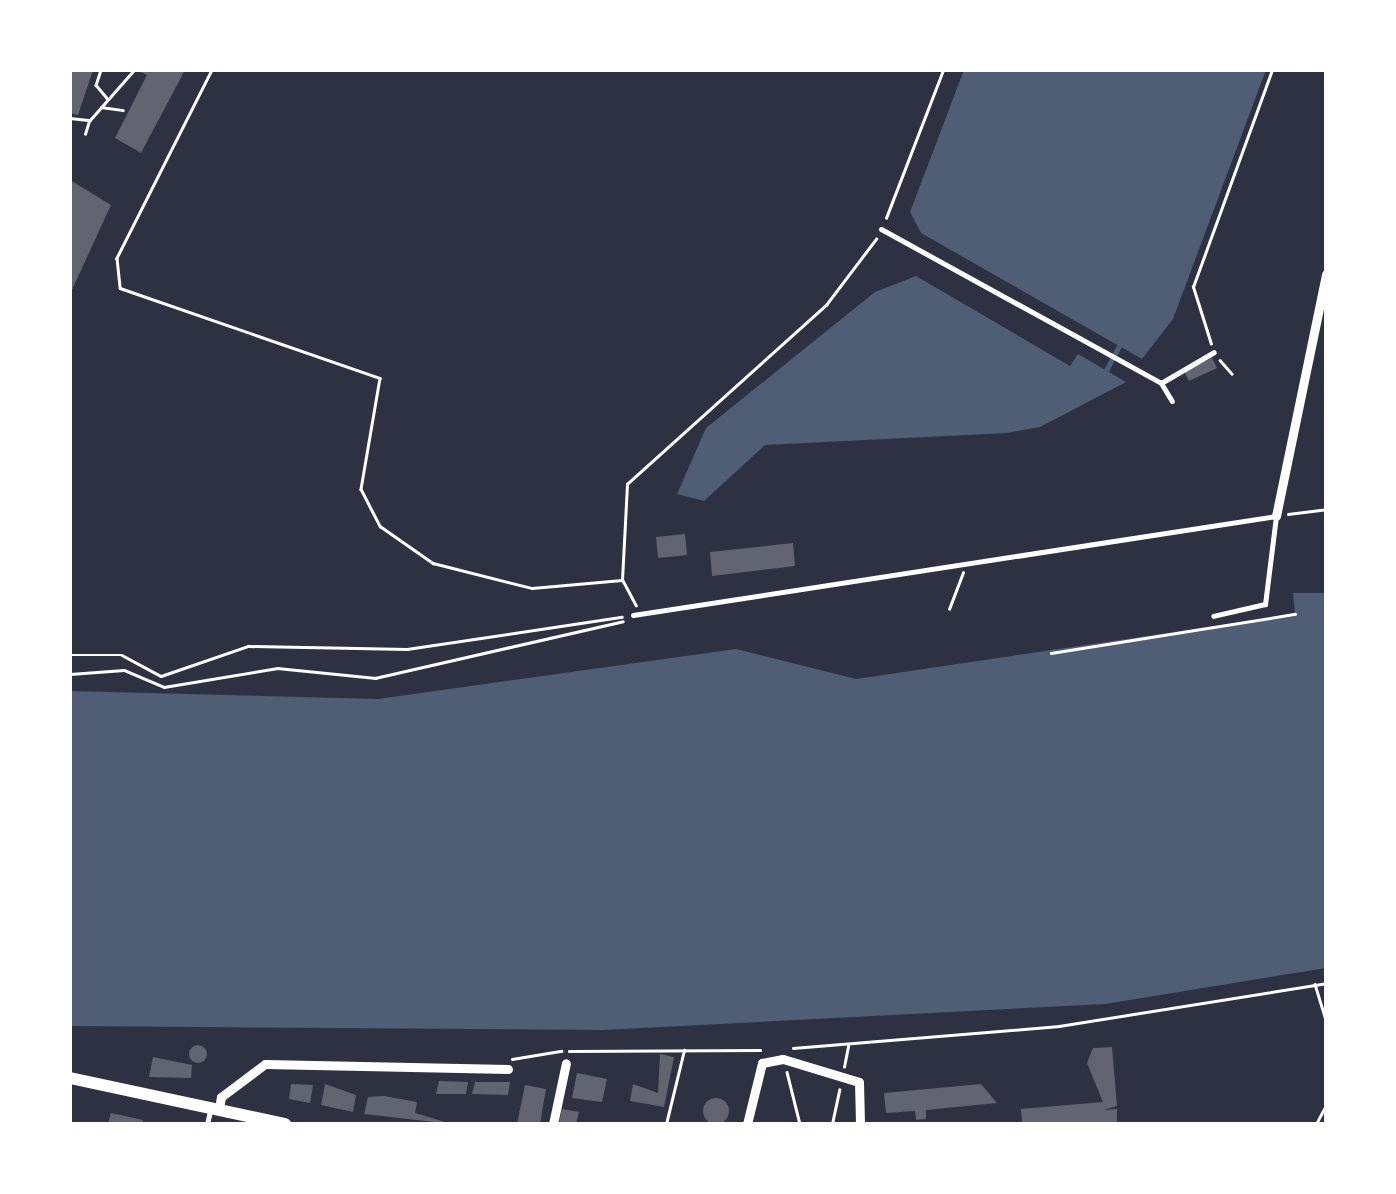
<!DOCTYPE html>
<html>
<head>
<meta charset="utf-8">
<style>
	body { margin:0 }
	#map { position:relative; width:1396px; height:1194px; overflow:hidden; background:#2d3142; font-family:"Fira Sans Condensed",sans-serif }
	div>[style] { position:absolute }
	.water>* { inset:0; background:#4f5d75 }
	.stream>* { height:5px; margin:-2.5px; padding:0 2.5px; transform-origin:2.5px; border-radius:2.5px; background:#4f5d75 }
	.building>* { inset:0; background:#626471 }
	.round { border-radius:50% }
	.path>* { height:2.5px; margin:-1.25px; padding:0 1.25px; transform-origin:1.25px; border-radius:1.25px; background:#fff }
	.service>* { height:5px; margin:-2.5px; padding:0 2.5px; transform-origin:2.5px; border-radius:2.5px; background:#fff }
	.minor>* { height:9px; margin:-4.5px; padding:0 4.5px; transform-origin:4.5px; border-radius:4.5px; background:#fff }
	.secondary>* { height:12px; margin:-6px; padding:0 6px; transform-origin:6px; border-radius:6px; background:#fff }
	span { translate:-50% -50%; white-space:nowrap; text-align:center; line-height:1.15; -webkit-text-stroke:8px #fff; paint-order:stroke }
	.frame { position:absolute; inset:0; border:72px solid #fff; pointer-events:none }
</style>
</head>
<body>
<div id="map">
	<div class="water">
		<i style="clip-path:polygon(964px 70px,1266px 70px,1173px 319px,1142px 359px,921px 233px,910px 212px)"></i>
		<i style="clip-path:polygon(916px 276px,1070px 366px,1078px 354px,1126px 382px,1040px 427px,1007px 433px,765px 445px,704px 501px,677px 494px,706px 428px,875px 292px)"></i>
		<i style="clip-path:polygon(1293px 593px,1326px 593px,1326px 968px,1105px 1004px,603px 1030px,70px 1026px,70px 691px,378px 699px,736px 649px,856px 679px,1295px 614px)"></i>
	</div>
	<div class="stream">
		<i style="left:1104px;top:374px;width:34px;rotate:-62deg"></i>
	</div>
	<div class="building">
		<i style="clip-path:polygon(70px 70px,93px 70px,78px 115px,70px 113px)"></i>
		<i style="clip-path:polygon(136px 70px,185px 70px,141px 153px,115px 138px,147px 75px)"></i>
		<i style="clip-path:polygon(70px 180px,111px 205px,70px 294px)"></i>
		<i style="clip-path:polygon(1212px 358px,1217px 368px,1189px 381px,1184px 371px)"></i>
		<i style="clip-path:polygon(685px 534px,687px 555px,658px 558px,656px 537px)"></i>
		<i style="clip-path:polygon(793px 543px,795px 566px,712px 576px,710px 552px)"></i>
		<i class="round" style="left:189px;top:1045px;width:18px;height:18px"></i>
		<i style="clip-path:polygon(1112px 1047px,1117px 1106px,1103px 1110px,1117px 1109px,1117px 1122px,1022px 1124px,1021px 1109px,1103px 1102px,1087px 1063px,1093px 1048px)"></i>
		<i style="clip-path:polygon(660px 1054px,674px 1057px,664px 1107px,630px 1101px,633px 1084px,658px 1093px)"></i>
		<i style="clip-path:polygon(153px 1057px,192px 1065px,191px 1078px,149px 1077px)"></i>
		<i style="clip-path:polygon(577px 1073px,607px 1079px,602px 1102px,572px 1098px)"></i>
		<i style="clip-path:polygon(439px 1081px,468px 1082px,466px 1094px,436px 1094px)"></i>
		<i style="clip-path:polygon(475px 1082px,510px 1082px,508px 1095px,472px 1094px)"></i>
		<i style="clip-path:polygon(291px 1084px,313px 1085px,310px 1103px,289px 1099px)"></i>
		<i style="clip-path:polygon(325px 1084px,356px 1095px,353px 1112px,321px 1105px)"></i>
		<i style="clip-path:polygon(981px 1084px,997px 1103px,926px 1110px,926px 1119px,916px 1120px,915px 1111px,886px 1113px,884px 1093px)"></i>
		<i style="clip-path:polygon(525px 1085px,546px 1089px,540px 1124px,517px 1124px)"></i>
		<i style="clip-path:polygon(384px 1096px,417px 1102px,415px 1113px,452px 1124px,364px 1114px,368px 1097px)"></i>
		<i class="round" style="left:703px;top:1098px;width:26px;height:26px"></i>
		<i style="clip-path:polygon(562px 1109px,579px 1112px,576px 1124px,559px 1124px)"></i>
		<i style="clip-path:polygon(111px 1113px,143px 1120px,142px 1124px,108px 1124px)"></i>
	</div>
	<div class="path">
		<i style="left:101px;top:70px;width:16px;rotate:108deg"></i>
		<i style="left:96px;top:85px;width:17px;rotate:50deg"></i>
		<i style="left:212px;top:70px;width:211px;rotate:116.8deg"></i>
		<i style="left:117px;top:258px;width:30px;rotate:84deg"></i>
		<i style="left:120px;top:288px;width:275px;rotate:19.1deg"></i>
		<i style="left:380px;top:378px;width:113px;rotate:99.7deg"></i>
		<i style="left:361px;top:489px;width:42px;rotate:62.8deg"></i>
		<i style="left:380px;top:526px;width:65px;rotate:34.9deg"></i>
		<i style="left:433px;top:563px;width:102px;rotate:14.2deg"></i>
		<i style="left:532px;top:588px;width:90px;rotate:-5.1deg"></i>
		<i style="left:101px;top:107px;width:22px;rotate:8deg"></i>
		<i style="left:70px;top:118px;width:20px;rotate:6deg"></i>
		<i style="left:90px;top:120px;width:67px;rotate:-48.7deg"></i>
		<i style="left:85px;top:134px;width:14px;rotate:-73deg"></i>
		<i style="left:886px;top:218px;width:159px;rotate:-68.9deg"></i>
		<i style="left:1211px;top:344px;width:60px;rotate:-107.5deg"></i>
		<i style="left:1193px;top:287px;width:231px;rotate:-70deg"></i>
		<i style="left:1220px;top:360px;width:18px;rotate:49deg"></i>
		<i style="left:1288px;top:514px;width:38px;rotate:-7deg"></i>
		<i style="left:636px;top:606px;width:30px;rotate:-118deg"></i>
		<i style="left:622px;top:580px;width:96px;rotate:-87deg"></i>
		<i style="left:627px;top:484px;width:268px;rotate:-42deg"></i>
		<i style="left:826px;top:305px;width:83px;rotate:-52.9deg"></i>
		<i style="left:949px;top:609px;width:39px;rotate:-69deg"></i>
		<i style="left:1051px;top:653px;width:247px;rotate:-9.1deg"></i>
		<i style="left:70px;top:655px;width:52px"></i>
		<i style="left:122px;top:655px;width:44px;rotate:28.3deg"></i>
		<i style="left:161px;top:676px;width:92px;rotate:-19deg"></i>
		<i style="left:248px;top:646px;width:159px;rotate:1.1deg"></i>
		<i style="left:407px;top:649px;width:217px;rotate:-8.5deg"></i>
		<i style="left:70px;top:674px;width:54px;rotate:-4.2deg"></i>
		<i style="left:124px;top:670px;width:43px;rotate:23deg"></i>
		<i style="left:164px;top:687px;width:115px;rotate:-9.5deg"></i>
		<i style="left:277px;top:668px;width:99px;rotate:5.8deg"></i>
		<i style="left:375px;top:678px;width:254px;rotate:-12.9deg"></i>
		<i style="left:1315px;top:984px;width:39px;rotate:73deg"></i>
		<i style="left:793px;top:1048px;width:267px;rotate:-4.7deg"></i>
		<i style="left:1059px;top:1026px;width:270px;rotate:-9.1deg"></i>
		<i style="left:569px;top:1051px;width:191px;rotate:-0.3deg"></i>
		<i style="left:512px;top:1059px;width:50px;rotate:-9.3deg"></i>
		<i style="left:844px;top:1067px;width:21px;rotate:-79deg"></i>
		<i style="left:787px;top:1072px;width:54px;rotate:76deg"></i>
		<i style="left:666px;top:1124px;width:76px;rotate:-76.3deg"></i>
		<i style="left:832px;top:1124px;width:35px;rotate:-78deg"></i>
		<i style="left:1316px;top:1124px;width:21px;rotate:-62deg"></i>
	</div>
	<div class="service">
		<i style="left:881px;top:229px;width:320px;rotate:28.8deg"></i>
		<i style="left:1161px;top:383px;width:21px;rotate:59deg"></i>
		<i style="left:1161px;top:383px;width:61px;rotate:-30.3deg"></i>
		<i style="left:633px;top:615px;width:651px;rotate:-8.75deg"></i>
		<i style="left:1276px;top:516px;width:89px;rotate:97.1deg"></i>
		<i style="left:1265px;top:604px;width:53px;rotate:167deg"></i>
		<i style="left:207px;top:1124px;width:17px;rotate:-77deg"></i>
	</div>
	<div class="minor">
		<i style="left:1276px;top:516px;width:247px;rotate:-78.3deg"></i>
		<i style="left:219px;top:1109px;width:12px;rotate:-81deg"></i>
		<i style="left:221px;top:1097px;width:55px;rotate:-36.9deg"></i>
		<i style="left:265px;top:1064px;width:243px;rotate:1.2deg"></i>
		<i style="left:553px;top:1124px;width:62px;rotate:-78deg"></i>
		<i style="left:747px;top:1124px;width:63px;rotate:-76.2deg"></i>
		<i style="left:762px;top:1063px;width:21px;rotate:-11deg"></i>
		<i style="left:783px;top:1059px;width:79px;rotate:16.8deg"></i>
		<i style="left:859px;top:1082px;width:42px;rotate:88.6deg"></i>
	</div>
	<div class="secondary">
		<i style="left:70px;top:1078px;width:220px;rotate:12.1deg"></i>
	</div>
	<div class="frame"></div>
</div>
</body>
</html>
